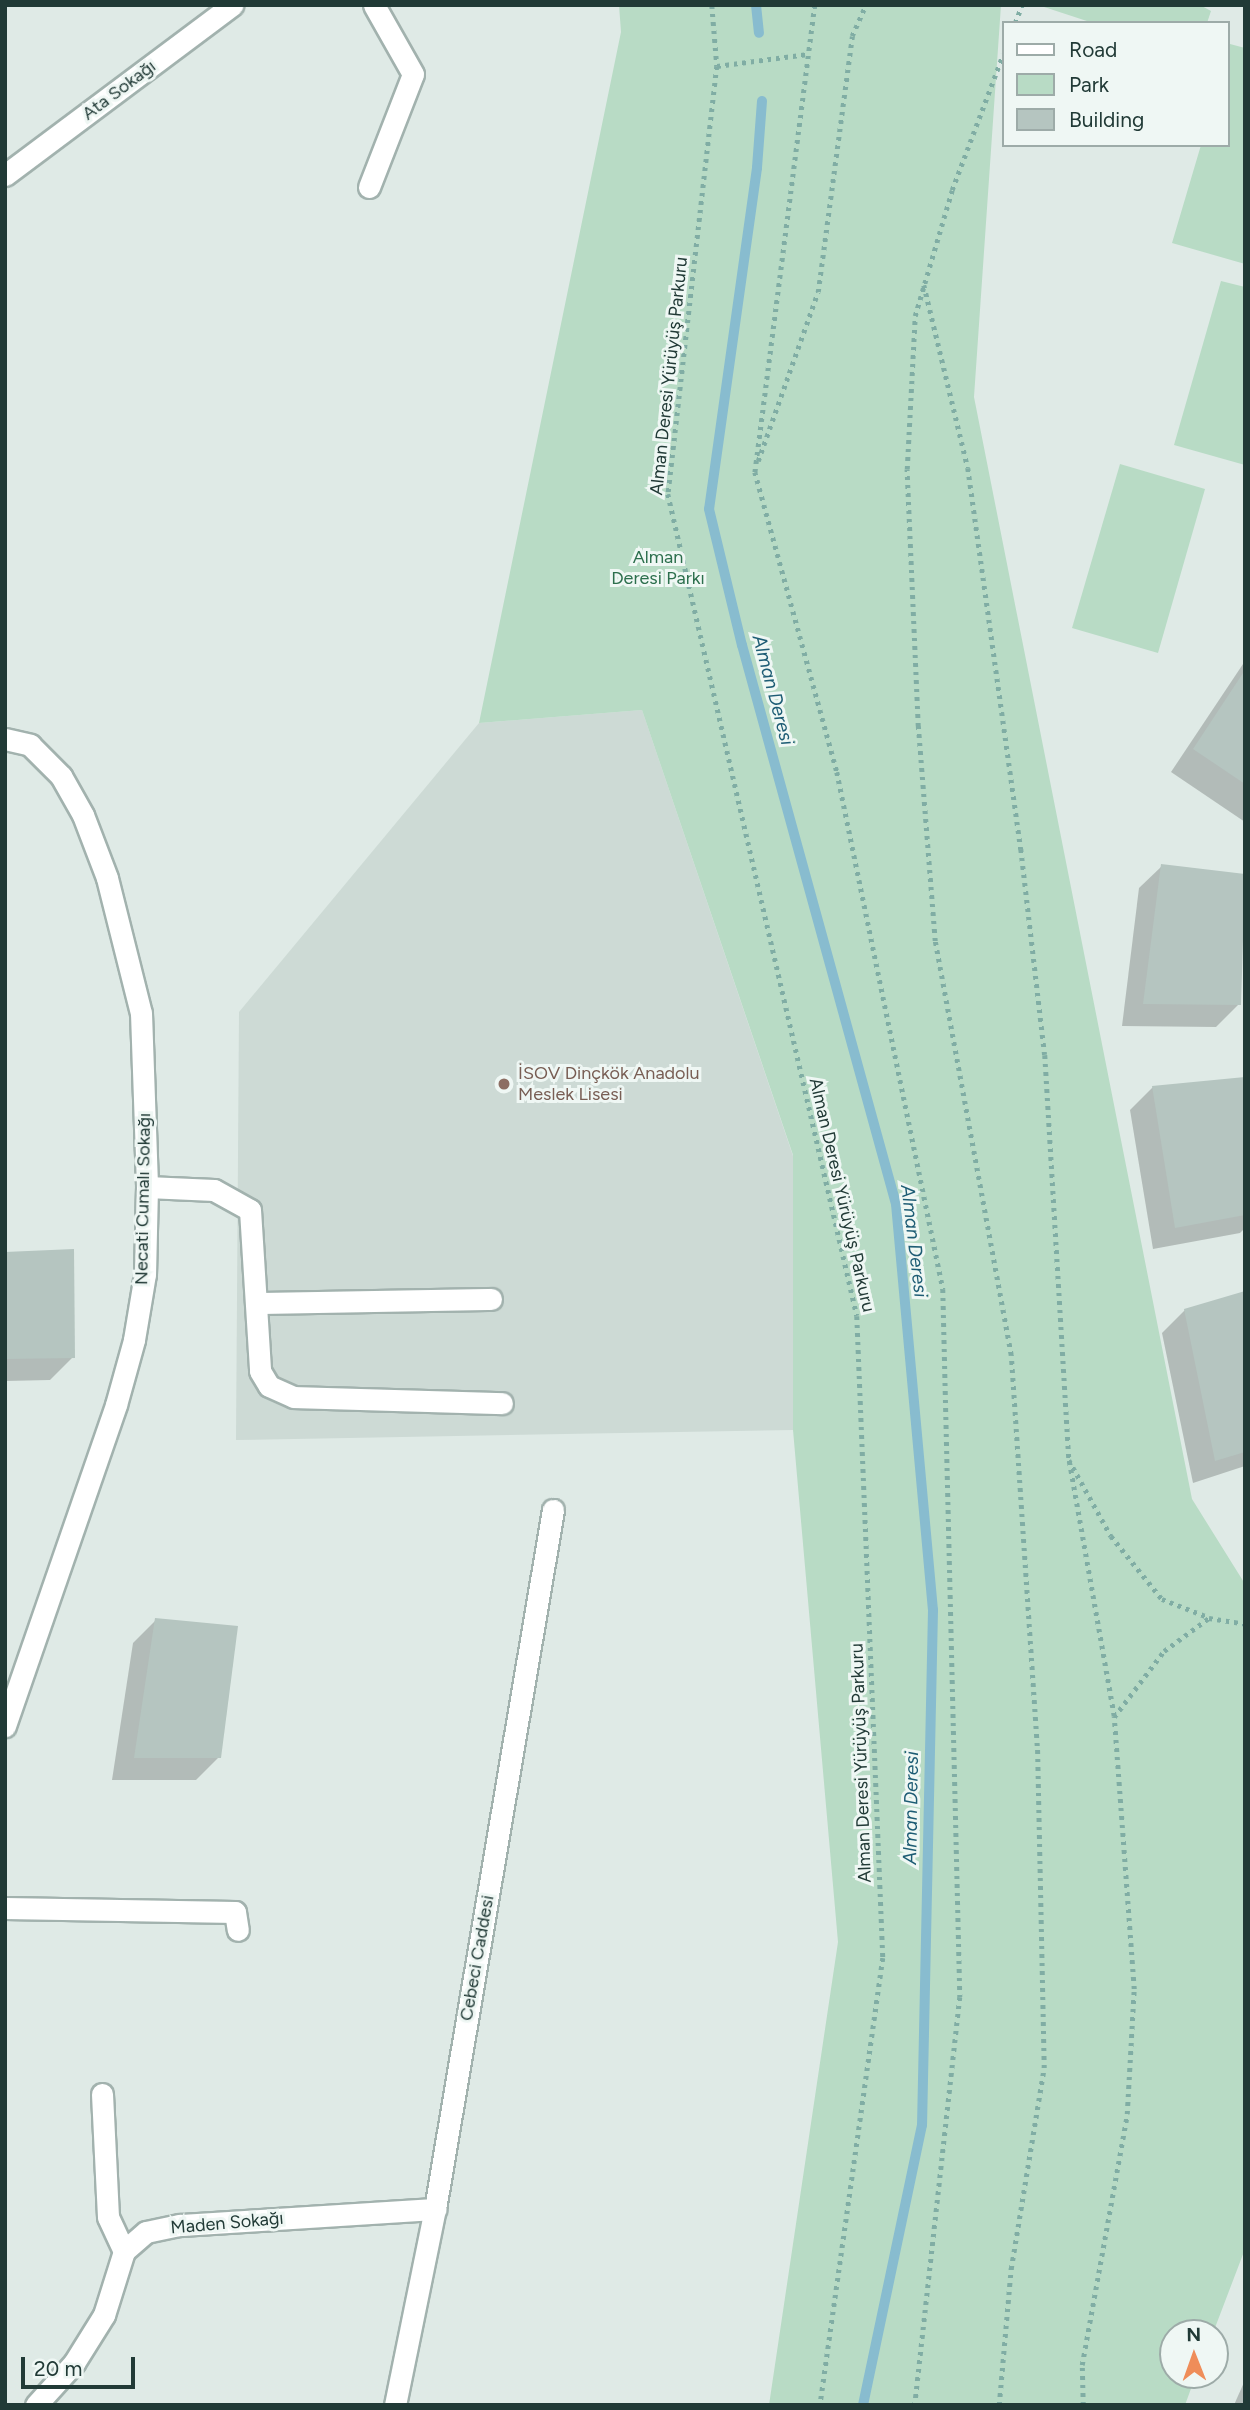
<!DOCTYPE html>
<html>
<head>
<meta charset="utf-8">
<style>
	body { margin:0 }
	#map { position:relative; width:1250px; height:2410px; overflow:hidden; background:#dfeae6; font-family:Figtree,sans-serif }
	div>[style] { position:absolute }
	.built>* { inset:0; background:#cddad5 }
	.green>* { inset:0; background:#b8dbc5 }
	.shadow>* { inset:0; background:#0003 }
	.stream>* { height:10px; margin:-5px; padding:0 5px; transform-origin:5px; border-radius:5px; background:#88bccf }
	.building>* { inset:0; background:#b5c5c0 }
	.path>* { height:4.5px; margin-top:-2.25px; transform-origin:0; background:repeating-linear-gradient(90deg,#80ada4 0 3.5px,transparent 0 8.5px) }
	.roads { filter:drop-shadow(2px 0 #a2b2ae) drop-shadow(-2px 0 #a2b2ae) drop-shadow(0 2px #a2b2ae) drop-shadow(0 -2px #a2b2ae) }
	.minor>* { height:21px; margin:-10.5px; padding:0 10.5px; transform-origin:10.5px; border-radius:10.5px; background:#fff }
	.dots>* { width:19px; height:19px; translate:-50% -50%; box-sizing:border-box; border:4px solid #eff7f4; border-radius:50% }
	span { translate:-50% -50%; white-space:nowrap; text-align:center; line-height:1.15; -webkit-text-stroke:6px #eff7f4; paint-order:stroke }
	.street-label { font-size:18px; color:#213a36 }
	.park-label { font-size:18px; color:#2c6f4d }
	.education-label { font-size:18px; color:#785e54 }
	.left { translate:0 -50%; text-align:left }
	.water-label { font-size:19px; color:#1d5c74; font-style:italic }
	.frame { position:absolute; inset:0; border:7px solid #213a36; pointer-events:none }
	.legend { position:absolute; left:1002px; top:21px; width:228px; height:126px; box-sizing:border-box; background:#eff7f4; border:2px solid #9daba8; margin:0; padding:9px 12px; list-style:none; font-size:21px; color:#213a36 }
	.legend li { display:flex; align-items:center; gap:14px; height:35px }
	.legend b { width:35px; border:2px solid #9daba8 }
	.north { position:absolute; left:1159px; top:2319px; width:70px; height:70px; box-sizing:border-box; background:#eff7f4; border:2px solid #9daba8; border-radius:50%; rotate:359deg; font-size:19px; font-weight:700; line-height:28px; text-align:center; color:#213a36 }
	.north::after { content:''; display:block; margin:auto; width:24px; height:32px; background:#ef8d59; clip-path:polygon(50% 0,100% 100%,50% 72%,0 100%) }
	.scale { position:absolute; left:21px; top:2357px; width:114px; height:32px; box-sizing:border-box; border:4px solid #213a36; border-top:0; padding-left:9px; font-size:21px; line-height:24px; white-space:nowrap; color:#213a36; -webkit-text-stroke:5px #eff7f4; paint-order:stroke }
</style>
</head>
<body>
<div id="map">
	<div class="built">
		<i style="clip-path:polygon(642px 710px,793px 1156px,793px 1430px,236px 1440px,239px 1012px,479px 723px)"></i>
	</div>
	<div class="green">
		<i style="clip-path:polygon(619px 5px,1001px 5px,974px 397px,1192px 1499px,1245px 1584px,1245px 2249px,1213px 2333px,1173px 2333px,1173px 2375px,1196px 2375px,1185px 2405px,769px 2405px,838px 1942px,793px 1430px,793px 1155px,642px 710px,479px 723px,621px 32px)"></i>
		<i style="clip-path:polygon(1038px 5px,1200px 5px,1211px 11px,1207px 23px,1093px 23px)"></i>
		<i style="clip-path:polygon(1230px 44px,1245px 48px,1245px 264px,1172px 243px,1201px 145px,1227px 145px)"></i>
		<i style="clip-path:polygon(1221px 281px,1245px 287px,1245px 465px,1174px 445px)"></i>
		<i style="clip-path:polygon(1120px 464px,1205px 489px,1158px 653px,1072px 628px)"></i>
	</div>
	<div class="shadow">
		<i style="clip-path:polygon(1245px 661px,1245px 822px,1171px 772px)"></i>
		<i style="clip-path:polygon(1162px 866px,1245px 875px,1239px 1004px,1216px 1027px,1122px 1026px,1139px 888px)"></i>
		<i style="clip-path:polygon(1245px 1079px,1245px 1228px,1240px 1233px,1153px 1249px,1130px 1110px,1153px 1087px)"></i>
		<i style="clip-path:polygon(5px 1253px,73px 1357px,50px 1380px,5px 1381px)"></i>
		<i style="clip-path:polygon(1245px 1293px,1245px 1466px,1193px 1483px,1162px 1333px,1185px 1310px)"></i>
		<i style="clip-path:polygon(156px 1620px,219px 1757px,196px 1780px,112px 1780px,133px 1643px)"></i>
		<i style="clip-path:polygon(1245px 2380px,1245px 2405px,1234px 2405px)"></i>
	</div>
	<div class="stream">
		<i style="left:756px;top:5px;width:28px;rotate:84deg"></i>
		<i style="left:762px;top:101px;width:67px;rotate:94.3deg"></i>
		<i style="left:757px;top:168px;width:344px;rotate:98deg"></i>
		<i style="left:709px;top:509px;width:140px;rotate:76.4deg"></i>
		<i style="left:742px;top:645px;width:580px;rotate:74.6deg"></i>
		<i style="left:896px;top:1204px;width:408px;rotate:84.8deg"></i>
		<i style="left:933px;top:1610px;width:515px;rotate:91.22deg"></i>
		<i style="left:922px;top:2125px;width:286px;rotate:101.9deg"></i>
	</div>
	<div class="building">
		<i style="clip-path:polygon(1245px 670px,1245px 784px,1193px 749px)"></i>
		<i style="clip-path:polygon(1161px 864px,1245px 874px,1241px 1005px,1143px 1004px)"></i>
		<i style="clip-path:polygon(1245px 1077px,1245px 1215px,1175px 1228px,1152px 1086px)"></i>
		<i style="clip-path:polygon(74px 1249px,75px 1358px,5px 1359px,5px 1252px)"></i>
		<i style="clip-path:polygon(1245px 1291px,1245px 1452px,1215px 1461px,1184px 1309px)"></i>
		<i style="clip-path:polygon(155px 1618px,238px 1626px,221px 1758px,134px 1758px)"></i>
	</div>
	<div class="path">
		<i style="left:712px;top:5px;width:61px;rotate:85.3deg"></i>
		<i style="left:717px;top:66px;width:431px;rotate:96.5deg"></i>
		<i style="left:668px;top:494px;width:843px;rotate:77.05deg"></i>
		<i style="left:857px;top:1316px;width:643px;rotate:87.68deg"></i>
		<i style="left:883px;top:1958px;width:451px;rotate:98deg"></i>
		<i style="left:815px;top:5px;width:471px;rotate:97.3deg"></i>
		<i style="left:755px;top:472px;width:311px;rotate:74.7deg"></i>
		<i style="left:837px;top:772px;width:528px;rotate:78.41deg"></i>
		<i style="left:943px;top:1289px;width:708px;rotate:88.62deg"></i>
		<i style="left:960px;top:1997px;width:410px;rotate:96.3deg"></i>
		<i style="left:1015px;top:23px;width:19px;rotate:-69deg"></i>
		<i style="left:717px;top:66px;width:92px;rotate:-7.5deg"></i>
		<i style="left:924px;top:285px;width:188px;rotate:76.5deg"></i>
		<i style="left:968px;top:468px;width:385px;rotate:82.1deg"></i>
		<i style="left:1021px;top:849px;width:207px;rotate:83.4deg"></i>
		<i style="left:1045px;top:1055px;width:406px;rotate:86.6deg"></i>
		<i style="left:758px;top:461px;width:179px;rotate:-70.5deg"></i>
		<i style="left:818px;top:292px;width:258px;rotate:-82.4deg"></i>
		<i style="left:852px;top:36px;width:34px;rotate:-66deg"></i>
		<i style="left:1114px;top:1716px;width:260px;rotate:-100deg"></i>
		<i style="left:1069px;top:1460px;width:87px;rotate:61.1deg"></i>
		<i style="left:1111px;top:1536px;width:81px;rotate:51deg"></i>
		<i style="left:1162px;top:1599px;width:49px;rotate:21.4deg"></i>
		<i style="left:999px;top:2405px;width:137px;rotate:-85deg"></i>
		<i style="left:1011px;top:2269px;width:204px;rotate:-80.7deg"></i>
		<i style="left:1044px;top:2068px;width:322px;rotate:-91.2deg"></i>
		<i style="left:1037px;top:1746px;width:392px;rotate:-93.8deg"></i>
		<i style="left:1011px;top:1355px;width:421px;rotate:-100.4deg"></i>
		<i style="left:935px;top:941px;width:216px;rotate:-94.5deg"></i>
		<i style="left:918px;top:726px;width:257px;rotate:-92.5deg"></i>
		<i style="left:907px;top:469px;width:153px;rotate:-87deg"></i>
		<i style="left:915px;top:316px;width:131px;rotate:-73.6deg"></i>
		<i style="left:952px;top:190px;width:145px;rotate:-69.4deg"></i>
		<i style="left:1083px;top:2405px;width:40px;rotate:-91.4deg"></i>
		<i style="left:1082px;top:2365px;width:255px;rotate:-79.8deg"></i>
		<i style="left:1127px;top:2114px;width:125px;rotate:-86.8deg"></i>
		<i style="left:1134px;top:1989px;width:273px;rotate:-94.2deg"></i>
		<i style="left:1114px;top:1717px;width:83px;rotate:-52.9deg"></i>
		<i style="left:1164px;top:1651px;width:56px;rotate:-36.3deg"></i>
		<i style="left:1209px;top:1618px;width:36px;rotate:9deg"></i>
	</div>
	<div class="roads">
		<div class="minor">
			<i style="left:5px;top:175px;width:284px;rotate:-36.8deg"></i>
			<i style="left:369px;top:187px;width:121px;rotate:-68.7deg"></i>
			<i style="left:413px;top:74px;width:79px;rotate:-119.5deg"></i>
			<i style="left:5px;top:739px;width:26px;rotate:13deg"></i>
			<i style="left:30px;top:745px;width:44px;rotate:45deg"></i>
			<i style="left:61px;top:776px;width:45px;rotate:60.6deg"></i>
			<i style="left:83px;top:815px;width:67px;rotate:69.1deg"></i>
			<i style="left:107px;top:878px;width:139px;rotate:75.9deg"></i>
			<i style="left:141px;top:1013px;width:174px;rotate:88deg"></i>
			<i style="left:147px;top:1187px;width:87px;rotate:91.3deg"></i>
			<i style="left:145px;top:1274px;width:67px;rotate:99.5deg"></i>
			<i style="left:134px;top:1340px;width:67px;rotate:105.5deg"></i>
			<i style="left:116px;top:1405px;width:340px;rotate:109.1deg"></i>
			<i style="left:147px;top:1187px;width:67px;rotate:2.6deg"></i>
			<i style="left:214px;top:1190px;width:41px;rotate:29.1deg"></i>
			<i style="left:250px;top:1210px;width:161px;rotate:86.4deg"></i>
			<i style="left:260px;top:1371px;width:17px;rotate:59deg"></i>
			<i style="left:269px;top:1386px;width:27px;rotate:24deg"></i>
			<i style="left:294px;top:1397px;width:208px;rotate:1.7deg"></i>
			<i style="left:257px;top:1303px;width:234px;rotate:-1deg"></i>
			<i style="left:5px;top:1908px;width:230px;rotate:1deg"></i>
			<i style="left:235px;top:1912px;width:18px;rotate:81deg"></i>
			<i style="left:102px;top:2094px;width:123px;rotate:87.2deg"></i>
			<i style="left:108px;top:2217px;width:38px;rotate:65deg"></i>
			<i style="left:36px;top:2405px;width:57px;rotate:-47.9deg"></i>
			<i style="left:74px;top:2363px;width:57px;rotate:-58deg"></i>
			<i style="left:104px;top:2315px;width:67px;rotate:-72.6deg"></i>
			<i style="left:124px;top:2251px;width:29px;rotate:-41deg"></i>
			<i style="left:146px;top:2232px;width:35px;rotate:-12deg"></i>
			<i style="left:180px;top:2225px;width:256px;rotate:-3.6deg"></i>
			<i style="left:395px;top:2405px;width:200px;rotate:-78.5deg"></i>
			<i style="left:435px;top:2209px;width:709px;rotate:-80.42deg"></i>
		</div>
	</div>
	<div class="dots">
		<i style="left:504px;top:1084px;background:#8d6e63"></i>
	</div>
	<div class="street-label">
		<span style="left:119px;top:90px;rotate:-37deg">Ata Sokağı</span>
		<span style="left:669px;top:376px;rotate:-84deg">Alman Deresi Yürüyüş Parkuru</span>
		<span style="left:842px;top:1195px;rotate:77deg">Alman Deresi Yürüyüş Parkuru</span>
		<span style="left:143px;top:1199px;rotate:-89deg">Necati Cumalı Sokağı</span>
		<span style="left:861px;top:1763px;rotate:-92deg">Alman Deresi Yürüyüş Parkuru</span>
		<span style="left:477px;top:1958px;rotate:-80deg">Cebeci Caddesi</span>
		<span style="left:227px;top:2223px;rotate:-5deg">Maden Sokağı</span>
	</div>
	<div class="park-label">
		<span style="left:658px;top:568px">Alman<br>Deresi Parkı</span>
	</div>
	<div class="education-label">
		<span class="left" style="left:518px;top:1084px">İSOV Dinçkök Anadolu<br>Meslek Lisesi</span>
	</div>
	<div class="water-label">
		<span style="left:773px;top:690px;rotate:75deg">Alman Deresi</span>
		<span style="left:914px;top:1241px;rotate:83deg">Alman Deresi</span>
		<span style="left:911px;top:1808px;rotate:-89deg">Alman Deresi</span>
	</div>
	<div class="frame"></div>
	<ul class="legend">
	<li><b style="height:9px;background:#fff"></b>Road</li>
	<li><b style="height:19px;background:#b8dbc5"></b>Park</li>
	<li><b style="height:19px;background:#b5c5c0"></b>Building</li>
	</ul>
	<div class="north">N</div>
	<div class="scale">20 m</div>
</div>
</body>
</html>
